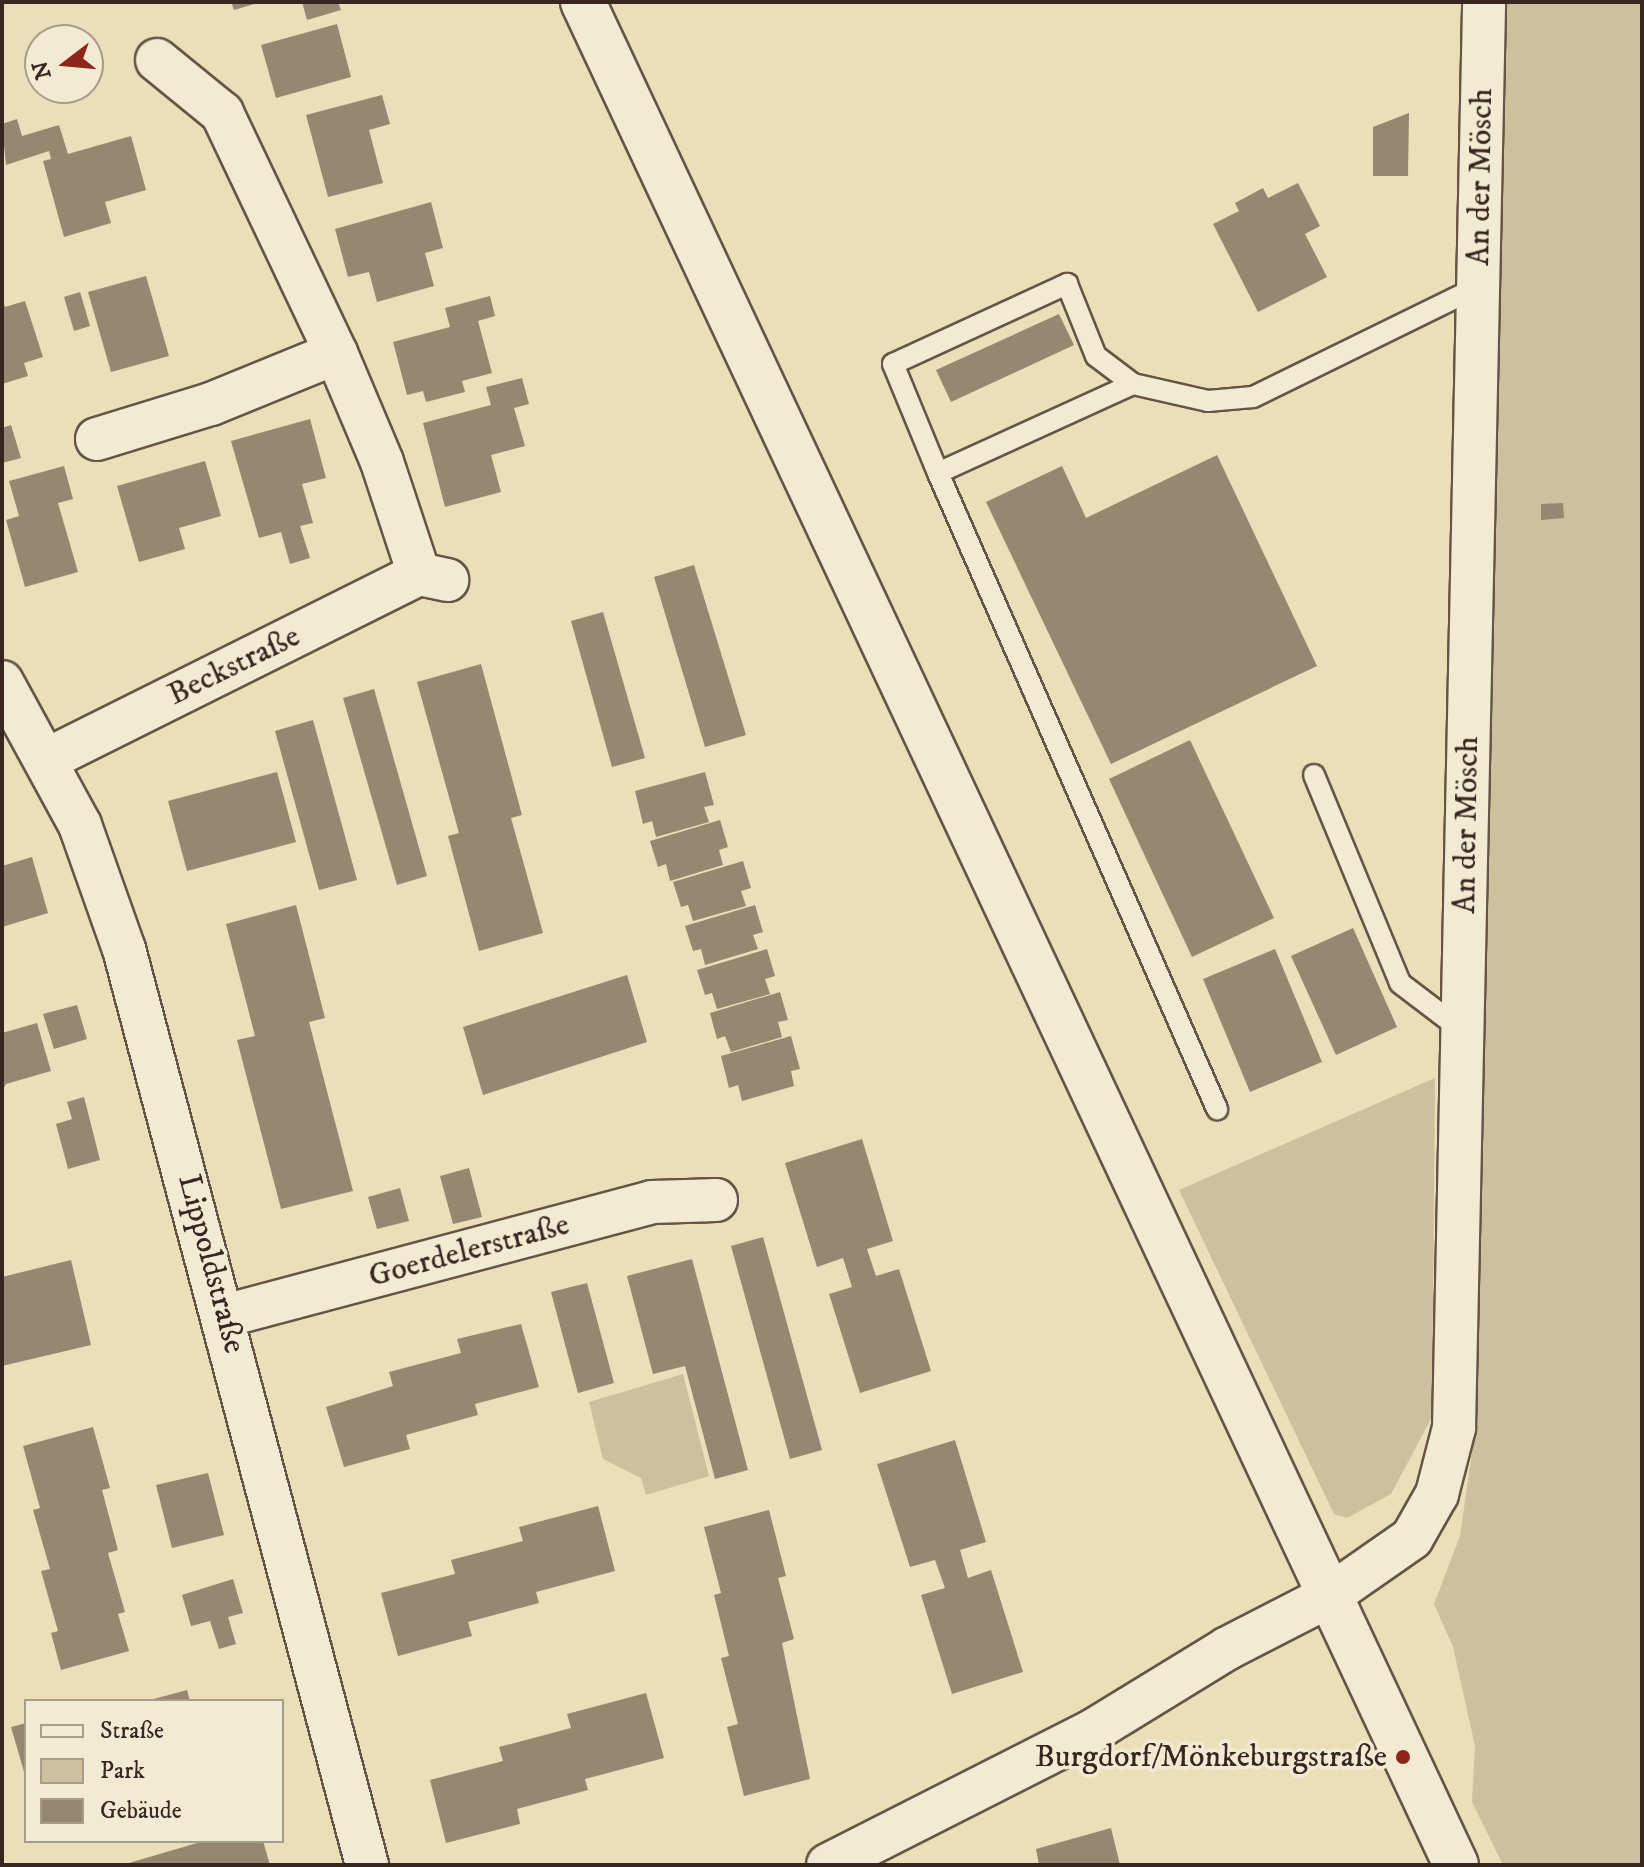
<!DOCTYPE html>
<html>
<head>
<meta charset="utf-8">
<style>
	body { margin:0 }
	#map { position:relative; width:1644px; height:1867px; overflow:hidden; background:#ebdfb9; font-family:"IM FELL DW Pica",serif }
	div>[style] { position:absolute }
	.green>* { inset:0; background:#cdc09f }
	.building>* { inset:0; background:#958770 }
	.roads { filter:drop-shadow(2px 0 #655546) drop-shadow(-2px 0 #655546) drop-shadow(0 2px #655546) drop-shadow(0 -2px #655546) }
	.lane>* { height:20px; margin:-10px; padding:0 10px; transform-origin:10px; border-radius:10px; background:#f2ead2 }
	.street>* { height:42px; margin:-21px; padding:0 21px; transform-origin:21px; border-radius:21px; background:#f2ead2 }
	.secondary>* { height:44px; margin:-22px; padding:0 22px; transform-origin:22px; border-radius:22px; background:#f2ead2 }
	.dots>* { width:22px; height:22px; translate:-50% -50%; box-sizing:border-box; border:4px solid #f2ead2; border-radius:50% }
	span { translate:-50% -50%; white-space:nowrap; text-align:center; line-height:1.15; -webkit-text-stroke:7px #f2ead2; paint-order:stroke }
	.street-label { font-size:32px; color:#382720 }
	.poi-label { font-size:32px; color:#382720 }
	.right { translate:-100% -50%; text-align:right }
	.frame { position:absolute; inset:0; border:4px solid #382720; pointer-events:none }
	.legend { position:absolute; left:24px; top:1699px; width:260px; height:144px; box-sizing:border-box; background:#f2ead2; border:2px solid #a89c8b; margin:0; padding:10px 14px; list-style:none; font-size:24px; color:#382720 }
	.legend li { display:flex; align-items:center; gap:16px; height:40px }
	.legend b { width:40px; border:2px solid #a89c8b }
	.north { position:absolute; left:24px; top:24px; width:80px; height:80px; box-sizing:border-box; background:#f2ead2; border:2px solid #a89c8b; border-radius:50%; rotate:254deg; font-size:22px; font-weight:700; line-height:32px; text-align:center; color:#382720 }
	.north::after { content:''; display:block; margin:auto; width:28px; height:36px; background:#8f2418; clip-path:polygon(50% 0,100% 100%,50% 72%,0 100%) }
</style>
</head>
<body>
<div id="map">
	<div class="green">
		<i style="clip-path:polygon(1497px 2px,1642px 2px,1642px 1865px,1503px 1865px,1472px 1802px,1475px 1746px,1453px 1647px,1434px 1604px,1460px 1536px,1473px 1445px)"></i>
		<i style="clip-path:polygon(1435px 1078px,1432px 1417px,1391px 1494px,1347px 1518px,1334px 1514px,1179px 1190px)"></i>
		<i style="clip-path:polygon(683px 1374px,709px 1476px,646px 1495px,641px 1478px,603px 1459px,589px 1402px)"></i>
	</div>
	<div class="building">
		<i style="clip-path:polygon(231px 2px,258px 2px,258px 3px,234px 10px)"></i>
		<i style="clip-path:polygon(302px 2px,338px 2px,341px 10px,307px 20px)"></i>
		<i style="clip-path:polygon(337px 24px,351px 77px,276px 98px,261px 45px)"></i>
		<i style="clip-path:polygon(382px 95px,390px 124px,369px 130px,383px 183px,328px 197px,306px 115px)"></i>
		<i style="clip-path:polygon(1409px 113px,1408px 176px,1373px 176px,1373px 127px)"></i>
		<i style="clip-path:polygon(17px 119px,22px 136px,59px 125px,68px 154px,131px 136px,146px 190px,105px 202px,111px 223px,64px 237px,43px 161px,51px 159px,49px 151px,6px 165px,2px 124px)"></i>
		<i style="clip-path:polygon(1298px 183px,1320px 226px,1305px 234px,1327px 277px,1258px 312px,1213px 224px,1239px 211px,1235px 203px,1263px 188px,1268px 198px)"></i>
		<i style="clip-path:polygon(431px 202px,443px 248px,425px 253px,434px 286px,377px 302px,369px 272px,348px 277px,335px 229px)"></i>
		<i style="clip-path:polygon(146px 276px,169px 356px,111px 372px,88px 292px)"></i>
		<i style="clip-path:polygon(80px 292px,90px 326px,74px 331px,64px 297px)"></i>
		<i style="clip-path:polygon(490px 296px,495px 316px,478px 321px,492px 373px,462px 381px,465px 392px,426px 402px,423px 391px,407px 395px,393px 342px,450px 327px,445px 308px)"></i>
		<i style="clip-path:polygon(2px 299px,5px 307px,25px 301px,43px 357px,24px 363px,28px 376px,2px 384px)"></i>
		<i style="clip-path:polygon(1059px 314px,1074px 345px,951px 402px,936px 370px)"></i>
		<i style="clip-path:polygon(522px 378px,529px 404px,514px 408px,525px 446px,491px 455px,501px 492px,445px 507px,423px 423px,491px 405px,486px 387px)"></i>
		<i style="clip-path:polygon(310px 419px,326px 478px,302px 484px,313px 523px,300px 526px,310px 558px,290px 564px,281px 532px,259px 538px,231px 441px)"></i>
		<i style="clip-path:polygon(11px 425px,21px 458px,2px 463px,2px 428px)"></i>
		<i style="clip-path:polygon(1217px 455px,1317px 666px,1111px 764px,986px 502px,1062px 466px,1086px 518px)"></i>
		<i style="clip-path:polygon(205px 461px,221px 516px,179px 528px,185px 549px,139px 562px,117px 486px)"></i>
		<i style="clip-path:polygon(64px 466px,73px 499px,58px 503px,78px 572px,25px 587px,6px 520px,19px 516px,9px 481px)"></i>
		<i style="clip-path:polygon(1563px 503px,1564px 518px,1541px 520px,1541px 504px)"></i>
		<i style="clip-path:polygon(694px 565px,746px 735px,705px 747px,654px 577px)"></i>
		<i style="clip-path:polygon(603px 612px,645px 758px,612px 767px,571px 621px)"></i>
		<i style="clip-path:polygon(481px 664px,522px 815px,511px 818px,543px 933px,479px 951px,448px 836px,459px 833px,417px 682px)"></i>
		<i style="clip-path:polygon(374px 689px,427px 876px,397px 885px,343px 698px)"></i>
		<i style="clip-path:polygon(313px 720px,357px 880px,319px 890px,275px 731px)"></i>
		<i style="clip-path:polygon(1190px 740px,1274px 918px,1192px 957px,1109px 779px)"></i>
		<i style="clip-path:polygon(277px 772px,296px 842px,187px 871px,168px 801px)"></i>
		<i style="clip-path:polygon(705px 772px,714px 805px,704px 807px,709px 822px,656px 837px,652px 821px,643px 824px,635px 791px)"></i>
		<i style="clip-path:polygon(720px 820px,728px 847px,719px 850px,723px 865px,670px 881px,666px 864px,658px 867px,650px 841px)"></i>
		<i style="clip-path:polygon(32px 857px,48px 913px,2px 927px,2px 866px)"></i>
		<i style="clip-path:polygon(743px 861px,751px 888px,741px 891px,746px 906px,693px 921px,688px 905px,681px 907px,673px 882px)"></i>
		<i style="clip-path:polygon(296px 905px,325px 1018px,309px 1022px,353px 1191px,281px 1209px,237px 1040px,255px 1036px,226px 924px)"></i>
		<i style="clip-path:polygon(755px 905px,763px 932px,753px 935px,758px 949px,705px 965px,701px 949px,693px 951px,685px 926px)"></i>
		<i style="clip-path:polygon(1353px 928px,1397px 1027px,1336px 1055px,1291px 956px)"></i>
		<i style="clip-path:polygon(767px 949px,775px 976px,765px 979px,770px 994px,717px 1009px,712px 993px,705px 995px,697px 970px)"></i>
		<i style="clip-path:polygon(1275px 949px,1322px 1062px,1250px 1092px,1203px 979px)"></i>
		<i style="clip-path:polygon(627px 975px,647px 1042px,483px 1095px,463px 1027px)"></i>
		<i style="clip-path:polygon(780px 992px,788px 1020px,778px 1022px,782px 1037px,731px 1052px,725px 1036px,717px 1039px,710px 1013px)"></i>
		<i style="clip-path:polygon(77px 1005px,87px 1039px,54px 1049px,43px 1014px)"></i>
		<i style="clip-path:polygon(37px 1023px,51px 1071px,6px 1084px,2px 1091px,2px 1033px)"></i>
		<i style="clip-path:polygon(791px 1036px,800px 1069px,791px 1071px,794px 1086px,742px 1101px,738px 1085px,729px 1088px,721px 1056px)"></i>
		<i style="clip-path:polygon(84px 1097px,100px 1160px,68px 1169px,56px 1124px,72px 1119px,67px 1102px)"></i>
		<i style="clip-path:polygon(862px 1139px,893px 1241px,867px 1249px,876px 1276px,899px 1269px,931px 1371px,860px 1393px,829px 1294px,852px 1287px,843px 1258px,817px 1267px,785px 1163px)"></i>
		<i style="clip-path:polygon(469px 1168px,482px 1217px,453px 1224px,440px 1176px)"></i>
		<i style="clip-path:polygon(400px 1188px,409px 1221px,377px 1229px,368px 1197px)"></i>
		<i style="clip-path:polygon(763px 1237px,822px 1450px,790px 1459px,731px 1246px)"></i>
		<i style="clip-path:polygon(692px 1259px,748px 1470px,715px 1479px,685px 1366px,653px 1374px,627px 1276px)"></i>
		<i style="clip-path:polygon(71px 1260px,91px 1345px,2px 1366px,2px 1277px)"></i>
		<i style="clip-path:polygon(587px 1283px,614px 1383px,578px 1393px,551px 1292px)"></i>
		<i style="clip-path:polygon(521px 1324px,539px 1387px,475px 1404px,478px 1415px,406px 1435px,410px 1449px,344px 1467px,326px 1407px,393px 1386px,389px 1372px,461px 1353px,457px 1339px)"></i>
		<i style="clip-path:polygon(93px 1427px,110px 1488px,102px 1490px,118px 1550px,108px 1553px,125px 1612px,118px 1614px,129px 1651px,61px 1670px,51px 1633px,58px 1631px,41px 1571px,50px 1569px,33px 1510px,40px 1508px,23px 1446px)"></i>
		<i style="clip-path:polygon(955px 1440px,986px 1542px,960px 1550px,968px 1578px,991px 1570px,1023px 1672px,952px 1694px,921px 1595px,945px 1588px,935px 1560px,910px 1567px,877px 1464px)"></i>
		<i style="clip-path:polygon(208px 1473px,224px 1535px,172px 1548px,156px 1485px)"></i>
		<i style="clip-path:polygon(598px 1506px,615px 1571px,536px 1592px,539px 1603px,468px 1622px,472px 1636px,398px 1656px,381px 1593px,455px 1574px,451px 1560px,523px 1541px,519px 1527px)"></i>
		<i style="clip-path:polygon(769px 1510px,786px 1576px,778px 1578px,794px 1639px,782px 1643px,810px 1779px,744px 1796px,727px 1727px,738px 1724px,721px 1658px,729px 1656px,714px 1595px,721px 1593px,704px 1527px)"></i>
		<i style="clip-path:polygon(233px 1579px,243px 1613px,228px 1617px,236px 1644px,219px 1649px,210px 1621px,191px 1626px,182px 1595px)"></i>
		<i style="clip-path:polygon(187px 1690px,190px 1701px,150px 1701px,150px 1700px)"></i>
		<i style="clip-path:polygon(646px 1693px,664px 1758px,585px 1779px,588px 1790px,517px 1809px,520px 1824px,446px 1843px,430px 1780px,503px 1761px,499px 1747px,571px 1728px,567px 1714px)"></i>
		<i style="clip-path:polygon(26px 1723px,26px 1775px,25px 1775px,11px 1727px)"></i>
		<i style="clip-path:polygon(1111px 1828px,1120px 1865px,1039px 1865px,1036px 1849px)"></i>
		<i style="clip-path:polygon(204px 1841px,263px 1841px,270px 1865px,122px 1865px)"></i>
	</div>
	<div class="roads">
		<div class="lane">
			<i style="left:1133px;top:384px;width:214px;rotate:155.5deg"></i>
			<i style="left:938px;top:473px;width:118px;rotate:-112.4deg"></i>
			<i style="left:893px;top:364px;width:192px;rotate:-24.7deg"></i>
			<i style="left:1067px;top:284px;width:78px;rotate:68.1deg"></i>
			<i style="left:1096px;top:356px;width:46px;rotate:37.1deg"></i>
			<i style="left:1133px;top:384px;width:77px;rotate:12.8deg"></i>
			<i style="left:1208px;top:401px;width:45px;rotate:-5.1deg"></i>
			<i style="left:1253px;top:397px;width:250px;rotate:-26.1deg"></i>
			<i style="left:938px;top:473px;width:695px;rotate:66.31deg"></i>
			<i style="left:1314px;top:775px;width:225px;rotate:67.5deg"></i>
			<i style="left:1400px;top:983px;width:79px;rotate:37.3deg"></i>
		</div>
		<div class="street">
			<i style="left:157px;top:60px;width:84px;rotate:39.2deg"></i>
			<i style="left:222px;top:113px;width:266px;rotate:64.6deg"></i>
			<i style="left:336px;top:353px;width:118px;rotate:67.1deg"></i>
			<i style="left:382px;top:462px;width:118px;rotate:71.7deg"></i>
			<i style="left:97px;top:439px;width:119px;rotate:-17.1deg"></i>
			<i style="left:211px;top:404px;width:135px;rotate:-22.2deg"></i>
			<i style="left:2px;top:682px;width:163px;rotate:61.4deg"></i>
			<i style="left:80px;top:825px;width:132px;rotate:70.5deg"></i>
			<i style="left:124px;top:949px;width:948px;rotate:75.14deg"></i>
			<i style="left:48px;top:759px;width:415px;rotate:-26.5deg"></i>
			<i style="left:419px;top:574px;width:29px;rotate:12deg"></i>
			<i style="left:224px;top:1316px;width:443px;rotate:-14.9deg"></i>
			<i style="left:652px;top:1202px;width:64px;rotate:-1.8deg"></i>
			<i style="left:828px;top:1865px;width:298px;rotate:-26.9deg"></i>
			<i style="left:1094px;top:1730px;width:155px;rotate:-31.5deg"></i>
			<i style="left:1226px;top:1649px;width:116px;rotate:-27.2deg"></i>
			<i style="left:1329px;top:1596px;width:101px;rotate:-34.9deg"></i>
			<i style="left:1412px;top:1538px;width:51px;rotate:-60.4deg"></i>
			<i style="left:1437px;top:1494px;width:68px;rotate:-75.6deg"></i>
			<i style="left:1454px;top:1428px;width:1426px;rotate:-88.79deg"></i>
		</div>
		<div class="secondary">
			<i style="left:583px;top:2px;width:2057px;rotate:64.89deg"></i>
		</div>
	</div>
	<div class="dots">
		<i style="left:1403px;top:1757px;background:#8f2418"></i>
	</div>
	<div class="street-label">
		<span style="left:1481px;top:177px;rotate:-89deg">An der Mösch</span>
		<span style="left:234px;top:666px;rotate:-26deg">Beckstraße</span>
		<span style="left:1467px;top:825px;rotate:-89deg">An der Mösch</span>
		<span style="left:469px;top:1251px;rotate:-15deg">Goerdelerstraße</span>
		<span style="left:211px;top:1264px;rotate:75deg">Lippoldstraße</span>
	</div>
	<div class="poi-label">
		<span class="right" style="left:1387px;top:1757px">Burgdorf/Mönkeburgstraße</span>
	</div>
	<div class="frame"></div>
	<ul class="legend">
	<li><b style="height:10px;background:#f2ead2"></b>Straße</li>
	<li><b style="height:22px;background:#cdc09f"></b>Park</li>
	<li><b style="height:22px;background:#958770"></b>Gebäude</li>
	</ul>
	<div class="north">N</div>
</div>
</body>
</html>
